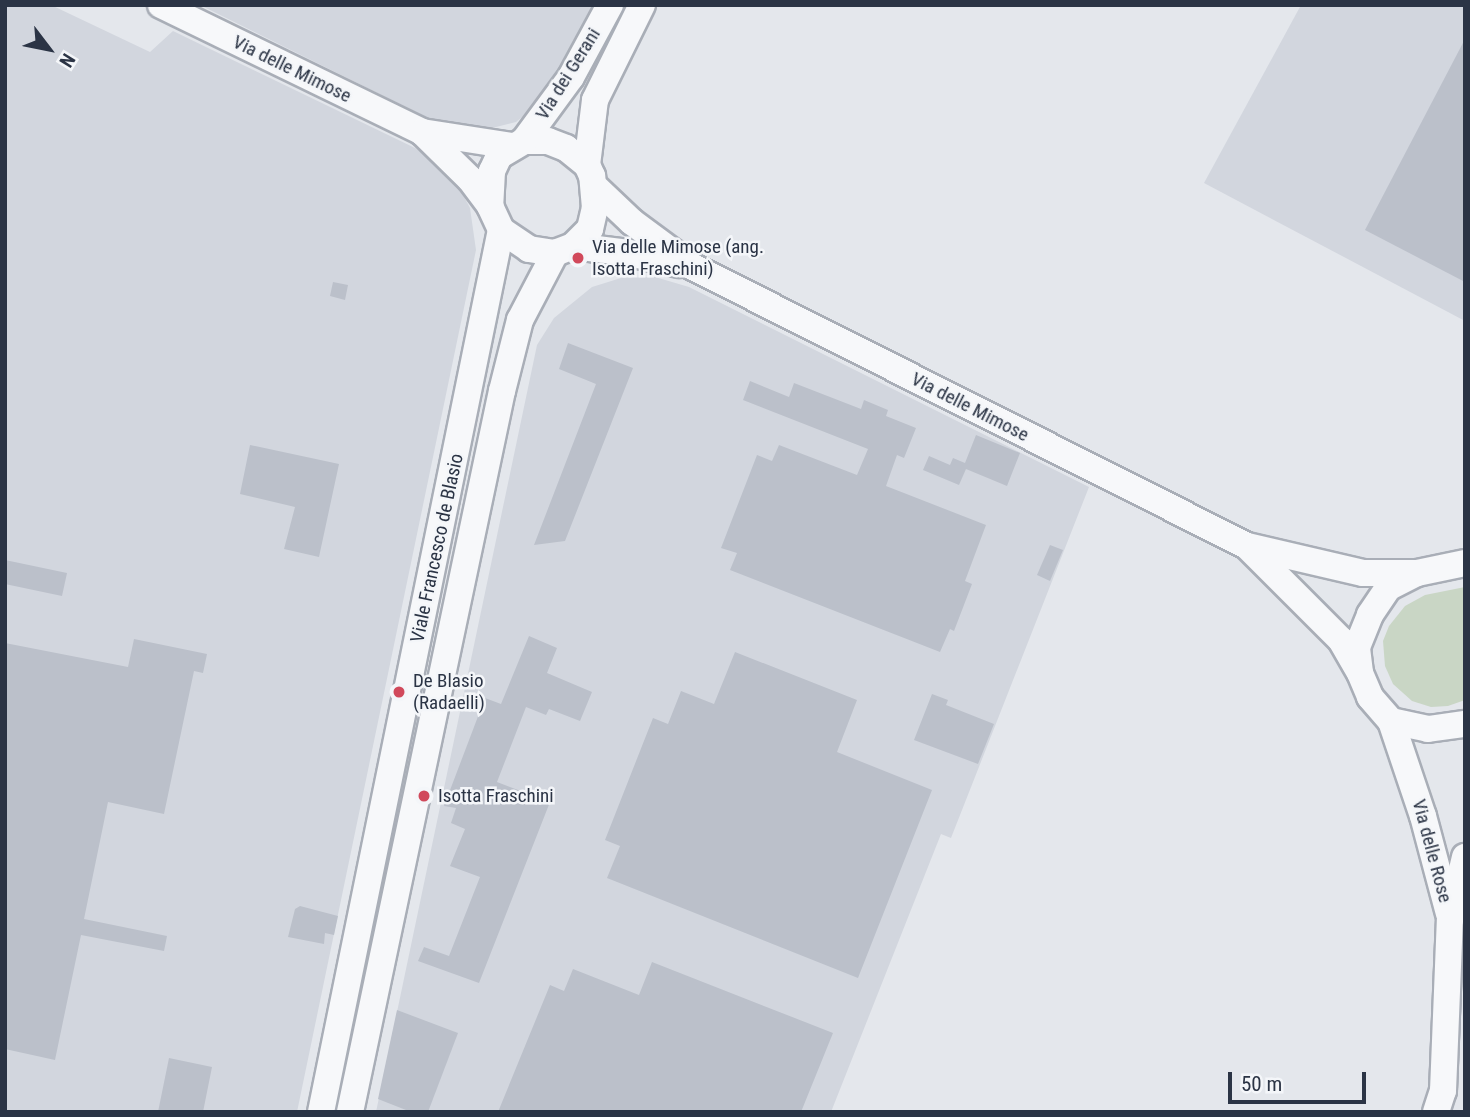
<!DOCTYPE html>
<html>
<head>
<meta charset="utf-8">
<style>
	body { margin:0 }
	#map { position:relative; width:1470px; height:1117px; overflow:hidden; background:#e4e7ec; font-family:"Roboto Condensed",sans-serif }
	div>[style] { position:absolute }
	.built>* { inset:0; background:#d2d6de }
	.green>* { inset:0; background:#c9d6c5 }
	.building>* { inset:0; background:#bbc0ca }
	.roads { filter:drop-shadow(2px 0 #a9aeb7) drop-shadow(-2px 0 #a9aeb7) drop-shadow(0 2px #a9aeb7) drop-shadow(0 -2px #a9aeb7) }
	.minor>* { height:26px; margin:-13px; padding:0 13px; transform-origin:13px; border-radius:13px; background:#f7f8fa }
	.dots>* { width:19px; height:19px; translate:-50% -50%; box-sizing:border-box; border:4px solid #f4f6f9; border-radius:50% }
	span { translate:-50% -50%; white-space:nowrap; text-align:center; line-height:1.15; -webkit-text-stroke:5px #f4f6f9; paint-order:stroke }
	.street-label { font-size:19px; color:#2b3445 }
	.poi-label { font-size:19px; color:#2b3445 }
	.left { translate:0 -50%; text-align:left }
	.frame { position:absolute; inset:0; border:7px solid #2b3445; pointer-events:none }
	.north { position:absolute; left:14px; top:14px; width:70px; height:70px; -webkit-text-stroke:5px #f4f6f9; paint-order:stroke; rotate:122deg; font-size:19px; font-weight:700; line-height:28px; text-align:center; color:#2b3445 }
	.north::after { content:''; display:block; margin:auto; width:24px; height:32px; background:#2b3445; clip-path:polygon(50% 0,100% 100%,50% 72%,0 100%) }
	.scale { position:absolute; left:1228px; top:1072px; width:138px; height:32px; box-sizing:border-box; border:4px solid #2b3445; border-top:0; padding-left:9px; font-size:21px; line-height:24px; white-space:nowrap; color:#2b3445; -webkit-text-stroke:5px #f4f6f9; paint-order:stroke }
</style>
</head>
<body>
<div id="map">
	<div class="built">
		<i style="clip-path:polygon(5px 5px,51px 5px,150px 52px,173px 31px,415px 148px,453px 176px,470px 208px,476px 250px,297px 1112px,5px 1112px)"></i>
		<i style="clip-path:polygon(200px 5px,599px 5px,541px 102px,516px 122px,488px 129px,432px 120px)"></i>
		<i style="clip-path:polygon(1301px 5px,1465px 5px,1465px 321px,1204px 183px)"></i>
		<i style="clip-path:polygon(655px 277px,689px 287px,1089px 487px,951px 838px,941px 834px,831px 1112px,376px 1112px,537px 345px,554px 318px,592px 287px,621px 278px)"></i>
	</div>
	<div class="green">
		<i style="clip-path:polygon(1465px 587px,1465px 700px,1448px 706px,1431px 707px,1412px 701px,1393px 684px,1385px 666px,1383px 641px,1389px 626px,1405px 606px,1425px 595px)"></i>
	</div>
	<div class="building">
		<i style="clip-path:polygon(1465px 39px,1465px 282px,1365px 230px)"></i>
		<i style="clip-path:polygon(333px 282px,348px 285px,345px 300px,330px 296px)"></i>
		<i style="clip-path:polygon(568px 343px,633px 368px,565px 541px,534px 545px,596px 384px,559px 369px)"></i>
		<i style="clip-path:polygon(750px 381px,789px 397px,794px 383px,861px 409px,864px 400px,888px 410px,886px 416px,916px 428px,904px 458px,897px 455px,886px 486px,986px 525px,965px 581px,972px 584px,954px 631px,950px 629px,940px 652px,730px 570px,737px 553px,721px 548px,757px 455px,772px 461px,779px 445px,857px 475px,868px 449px,743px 400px)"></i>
		<i style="clip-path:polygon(976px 435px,1020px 453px,1007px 486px,966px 469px,959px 485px,923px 470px,929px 456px,950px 465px,953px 458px,965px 463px)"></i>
		<i style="clip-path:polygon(250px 445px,339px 464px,319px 557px,284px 549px,295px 507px,240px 494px)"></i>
		<i style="clip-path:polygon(1050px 545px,1063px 550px,1050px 581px,1037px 575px)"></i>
		<i style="clip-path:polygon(5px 560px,67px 573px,62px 596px,5px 584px)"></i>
		<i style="clip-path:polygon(529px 636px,557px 648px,547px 673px,592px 692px,580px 721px,549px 709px,546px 715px,526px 707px,497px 782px,550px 802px,479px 983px,418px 961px,424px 947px,449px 956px,480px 877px,450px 866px,465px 829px,451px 823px,456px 808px,444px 806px,485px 698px,501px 704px)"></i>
		<i style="clip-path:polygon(134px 639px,207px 654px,203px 673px,194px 671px,164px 814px,108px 802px,84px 919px,167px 936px,164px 951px,81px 935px,55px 1060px,5px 1049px,5px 643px,128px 667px)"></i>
		<i style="clip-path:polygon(735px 652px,857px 700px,837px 752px,932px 790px,858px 978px,607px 878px,620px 846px,605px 840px,653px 718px,668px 724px,681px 691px,714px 704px)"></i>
		<i style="clip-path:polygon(932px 694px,948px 700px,946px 705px,994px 724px,978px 764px,914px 740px)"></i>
		<i style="clip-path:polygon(300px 906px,338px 916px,334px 935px,325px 933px,324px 944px,288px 937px,295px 909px)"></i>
		<i style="clip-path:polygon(652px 962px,833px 1033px,801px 1112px,498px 1112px,550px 985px,564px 991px,573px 969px,639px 995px)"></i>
		<i style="clip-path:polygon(397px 1010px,458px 1033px,428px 1112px,411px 1112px,378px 1099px)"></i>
		<i style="clip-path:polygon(169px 1058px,212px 1067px,203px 1112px,158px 1112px)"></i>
	</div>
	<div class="roads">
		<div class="minor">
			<i style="left:161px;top:5px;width:290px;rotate:25.9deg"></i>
			<i style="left:422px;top:132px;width:90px;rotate:8.9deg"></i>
			<i style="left:422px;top:132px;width:67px;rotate:44.4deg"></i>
			<i style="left:470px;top:179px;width:34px;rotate:53deg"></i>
			<i style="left:490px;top:206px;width:26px;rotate:65deg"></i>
			<i style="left:501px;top:230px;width:34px;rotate:34deg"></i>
			<i style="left:529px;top:249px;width:26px;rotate:9deg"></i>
			<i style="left:555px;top:253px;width:19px;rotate:-21deg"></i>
			<i style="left:573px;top:246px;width:24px;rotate:-45deg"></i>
			<i style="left:590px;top:229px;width:22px;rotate:-77deg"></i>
			<i style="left:595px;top:208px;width:32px;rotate:-95deg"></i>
			<i style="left:592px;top:176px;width:12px;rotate:-114deg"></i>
			<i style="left:587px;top:165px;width:27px;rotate:-141deg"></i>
			<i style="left:566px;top:148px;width:19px;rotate:-159deg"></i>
			<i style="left:548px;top:141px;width:24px;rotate:180deg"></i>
			<i style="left:524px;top:141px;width:29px;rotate:149deg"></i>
			<i style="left:499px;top:156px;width:17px;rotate:115deg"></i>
			<i style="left:492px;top:171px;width:35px;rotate:93deg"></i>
			<i style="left:524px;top:141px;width:79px;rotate:-53.7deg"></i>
			<i style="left:571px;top:77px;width:82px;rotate:-61.6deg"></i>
			<i style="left:587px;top:165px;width:65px;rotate:-83deg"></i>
			<i style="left:595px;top:100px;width:106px;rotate:-63.7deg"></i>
			<i style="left:594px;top:186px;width:52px;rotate:43.5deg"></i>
			<i style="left:632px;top:222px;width:76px;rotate:36.4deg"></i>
			<i style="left:693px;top:267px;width:620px;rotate:26.73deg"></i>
			<i style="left:1247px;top:546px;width:119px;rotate:13.1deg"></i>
			<i style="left:1363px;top:573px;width:54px"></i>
			<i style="left:573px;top:246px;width:56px;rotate:7.1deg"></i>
			<i style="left:629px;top:253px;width:51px;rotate:12.4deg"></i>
			<i style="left:1248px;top:547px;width:132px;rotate:45deg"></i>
			<i style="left:1341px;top:640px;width:34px;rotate:60deg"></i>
			<i style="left:1465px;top:563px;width:49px;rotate:168.2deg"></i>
			<i style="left:1417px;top:573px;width:33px;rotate:153deg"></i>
			<i style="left:1388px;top:588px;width:32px;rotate:124deg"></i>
			<i style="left:1370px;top:615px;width:35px;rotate:112deg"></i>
			<i style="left:1357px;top:648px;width:25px;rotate:83deg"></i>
			<i style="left:1360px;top:673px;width:26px;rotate:67deg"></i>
			<i style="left:1370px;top:697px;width:32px;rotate:49deg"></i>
			<i style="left:1391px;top:721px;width:38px;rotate:12deg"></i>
			<i style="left:1428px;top:729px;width:37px;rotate:-8deg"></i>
			<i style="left:1391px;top:721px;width:100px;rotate:71.4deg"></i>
			<i style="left:1423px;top:816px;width:101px;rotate:75.1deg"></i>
			<i style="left:321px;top:1112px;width:900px;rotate:-78.47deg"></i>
			<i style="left:350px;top:1112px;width:737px;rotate:-78.1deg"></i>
			<i style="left:502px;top:391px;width:73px;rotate:-75.8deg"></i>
			<i style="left:520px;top:320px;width:76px;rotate:-62.4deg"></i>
			<i style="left:1436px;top:1112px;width:22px;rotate:-72deg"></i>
			<i style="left:1443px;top:1091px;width:171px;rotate:-87.7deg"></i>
			<i style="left:1450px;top:920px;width:65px;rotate:-76.6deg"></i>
		</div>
	</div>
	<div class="dots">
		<i style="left:578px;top:258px;background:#d1495b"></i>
		<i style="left:399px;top:692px;background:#d1495b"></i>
		<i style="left:424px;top:796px;background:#d1495b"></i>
	</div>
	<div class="street-label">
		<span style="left:292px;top:69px;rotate:26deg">Via delle Mimose</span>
		<span style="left:568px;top:74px;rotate:-58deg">Via dei Gerani</span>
		<span style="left:970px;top:407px;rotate:27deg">Via delle Mimose</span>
		<span style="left:437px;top:548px;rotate:-78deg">Viale Francesco de Blasio</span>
		<span style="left:1432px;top:851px;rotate:75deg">Via delle Rose</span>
	</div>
	<div class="poi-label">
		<span class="left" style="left:592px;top:258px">Via delle Mimose (ang.<br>Isotta Fraschini)</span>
		<span class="left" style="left:413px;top:692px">De Blasio<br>(Radaelli)</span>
		<span class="left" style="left:438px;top:796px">Isotta Fraschini</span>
	</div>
	<div class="frame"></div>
	<div class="north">N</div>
	<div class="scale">50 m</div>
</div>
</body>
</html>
